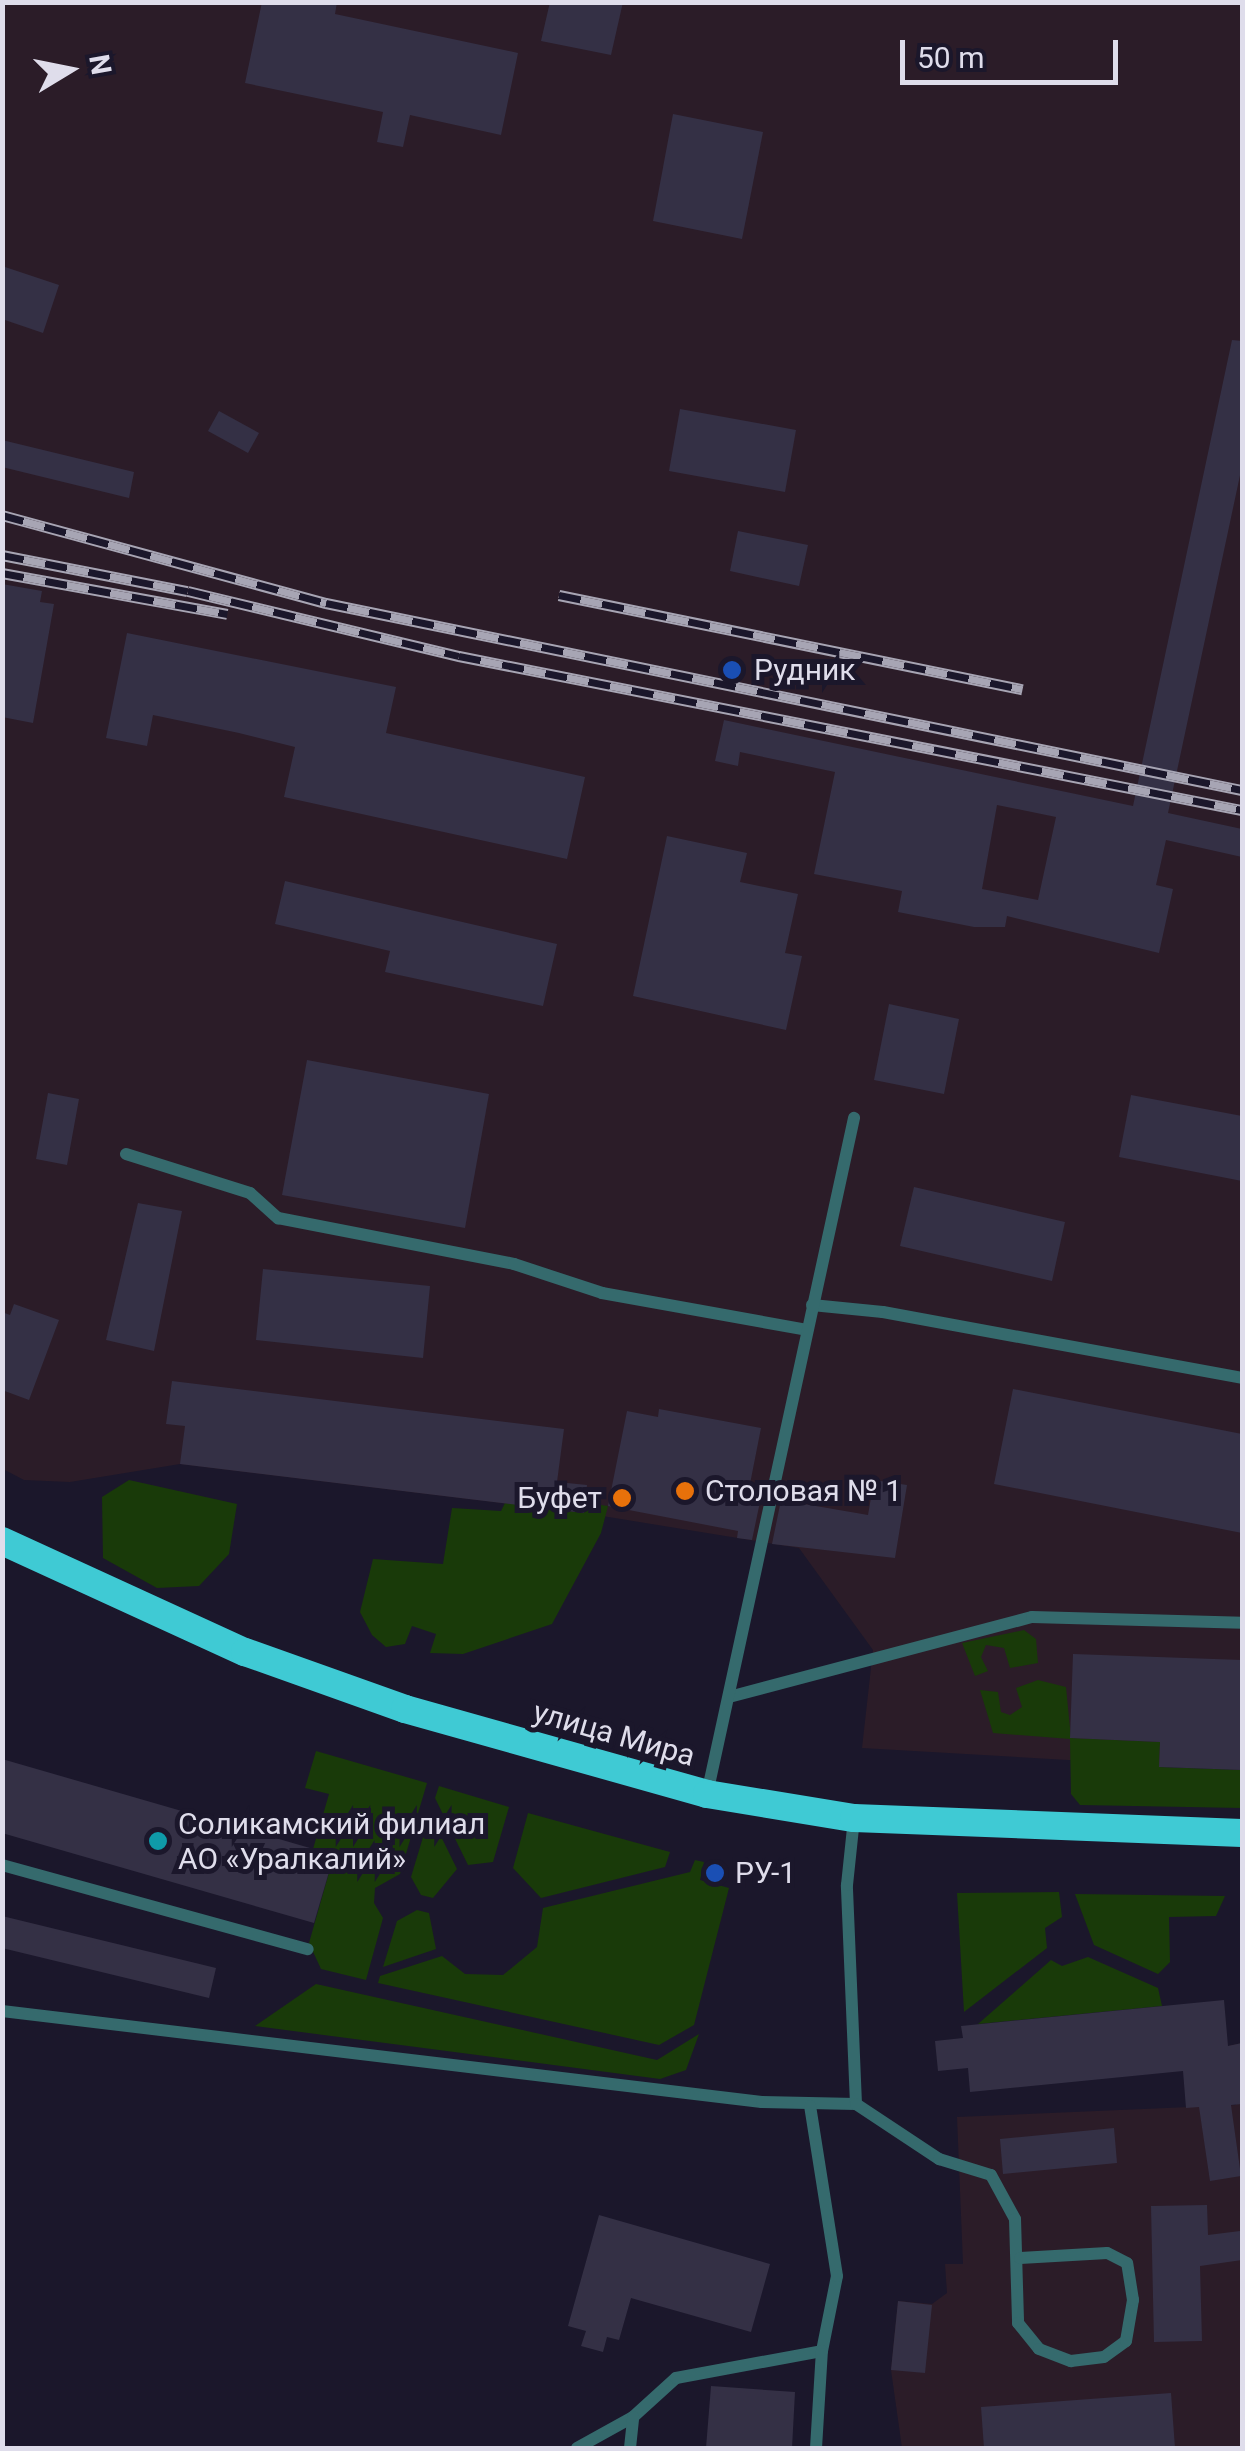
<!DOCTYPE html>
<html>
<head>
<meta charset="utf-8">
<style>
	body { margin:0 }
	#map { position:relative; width:1245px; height:2451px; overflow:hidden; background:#1b172b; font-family:Roboto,sans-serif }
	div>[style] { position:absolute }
	.industrial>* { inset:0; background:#2b1c28 }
	.green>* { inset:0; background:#193a09 }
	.building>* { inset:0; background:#343045 }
	.service>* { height:12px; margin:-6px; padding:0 6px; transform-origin:6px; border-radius:6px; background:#356a6d }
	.trunk>* { height:28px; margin:-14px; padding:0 14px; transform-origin:14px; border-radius:14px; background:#3fcad4 }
	.rail>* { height:11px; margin-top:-5.5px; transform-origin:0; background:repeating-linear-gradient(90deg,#1b172b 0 22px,#a7a5b4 0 44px); box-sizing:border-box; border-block:2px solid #a7a5b4 }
	.dots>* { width:28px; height:28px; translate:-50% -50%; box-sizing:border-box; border:5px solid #1b172b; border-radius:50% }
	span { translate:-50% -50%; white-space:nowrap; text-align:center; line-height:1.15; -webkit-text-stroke:10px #1b172b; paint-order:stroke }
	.poi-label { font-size:30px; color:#dfddeb }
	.left { translate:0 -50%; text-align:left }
	.right { translate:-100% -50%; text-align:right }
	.street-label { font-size:30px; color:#dfddeb }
	.frame { position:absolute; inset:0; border:5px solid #dfddeb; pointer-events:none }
	.north { position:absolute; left:20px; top:20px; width:100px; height:100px; -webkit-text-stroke:8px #1b172b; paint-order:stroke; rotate:80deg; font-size:28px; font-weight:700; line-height:40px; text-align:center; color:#dfddeb }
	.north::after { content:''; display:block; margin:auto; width:35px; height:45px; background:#dfddeb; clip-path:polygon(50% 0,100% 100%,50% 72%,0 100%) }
	.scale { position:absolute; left:900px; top:40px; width:218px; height:45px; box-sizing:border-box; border:5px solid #dfddeb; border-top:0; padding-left:12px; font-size:30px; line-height:35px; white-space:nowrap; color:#dfddeb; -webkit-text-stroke:8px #1b172b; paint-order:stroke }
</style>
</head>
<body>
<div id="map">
	<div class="industrial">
		<i style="clip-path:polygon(2px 3px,1242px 3px,1242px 1770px,862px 1748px,873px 1650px,799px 1548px,584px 1513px,180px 1464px,70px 1482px,24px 1480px,3px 1469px)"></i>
		<i style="clip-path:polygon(1242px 2043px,1242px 2448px,902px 2448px,891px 2370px,898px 2301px,932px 2304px,947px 2293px,945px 2264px,963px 2264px,957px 2117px,1236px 2105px,1228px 2046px)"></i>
	</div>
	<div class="green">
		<i style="clip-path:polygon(129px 1480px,237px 1504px,229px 1554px,199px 1586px,157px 1588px,103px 1558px,102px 1497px)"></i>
		<i style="clip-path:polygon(505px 1503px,583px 1513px,585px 1503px,608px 1506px,601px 1533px,552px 1624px,463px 1654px,430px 1653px,436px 1634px,412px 1626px,405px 1644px,386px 1647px,372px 1635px,360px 1612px,373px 1559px,443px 1564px,452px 1508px,501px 1511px)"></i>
		<i style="clip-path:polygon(1024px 1630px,1036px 1639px,1038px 1663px,1010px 1668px,1004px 1648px,986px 1645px,981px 1657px,988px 1671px,975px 1676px,962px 1643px)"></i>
		<i style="clip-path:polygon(1038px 1680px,1066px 1687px,1071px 1738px,1160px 1742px,1159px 1767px,1242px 1770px,1242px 1808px,1080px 1805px,1071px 1794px,1070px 1739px,993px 1733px,980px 1690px,998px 1692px,1001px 1712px,1010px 1715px,1022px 1707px,1016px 1688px)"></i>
		<i style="clip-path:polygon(316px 1751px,427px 1783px,400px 1874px,375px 1888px,374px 1903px,383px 1918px,366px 1980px,321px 1969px,309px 1943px,334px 1855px,313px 1849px,329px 1794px,305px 1788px)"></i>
		<i style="clip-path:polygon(439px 1786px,509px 1807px,493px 1862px,468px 1865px,435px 1798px)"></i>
		<i style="clip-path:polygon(528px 1813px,670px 1852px,665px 1867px,541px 1898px,513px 1868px)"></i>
		<i style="clip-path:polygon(430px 1814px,457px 1869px,433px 1898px,421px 1895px,411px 1877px)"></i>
		<i style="clip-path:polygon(695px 1860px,704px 1862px,700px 1880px,729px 1888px,694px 2025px,659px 2045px,378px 1983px,380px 1976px,442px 1956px,465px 1974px,503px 1975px,537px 1947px,543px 1908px,690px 1872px)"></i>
		<i style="clip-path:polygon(1059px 1892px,1062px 1917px,1045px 1928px,1047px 1948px,964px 2012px,957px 1893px)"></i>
		<i style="clip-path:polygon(1075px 1894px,1225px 1896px,1216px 1916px,1169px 1917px,1170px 1962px,1158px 1974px,1094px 1945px)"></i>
		<i style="clip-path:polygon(417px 1910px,429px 1913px,436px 1949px,383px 1967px,397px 1921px)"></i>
		<i style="clip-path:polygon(1088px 1957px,1158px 1988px,1162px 2006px,978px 2024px,1051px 1960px,1062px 1966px)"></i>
		<i style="clip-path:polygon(316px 1984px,657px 2060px,699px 2034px,686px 2070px,660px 2079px,255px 2026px)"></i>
	</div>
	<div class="building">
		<i style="clip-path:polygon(262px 2px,337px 2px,335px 14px,518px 53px,501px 135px,410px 115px,403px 147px,377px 142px,383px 112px,245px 83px)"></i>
		<i style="clip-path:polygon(550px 2px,623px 2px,611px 55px,541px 41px)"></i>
		<i style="clip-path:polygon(673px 114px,763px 132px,742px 239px,653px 221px)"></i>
		<i style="clip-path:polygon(2px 266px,59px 285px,43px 333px,2px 319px)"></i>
		<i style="clip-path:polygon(evenodd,1232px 340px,1242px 341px,1242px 466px,1168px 813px,1242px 829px,1242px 857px,1166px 840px,1156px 885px,1173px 889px,1159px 953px,1007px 916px,1005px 927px,974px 927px,898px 912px,902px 891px,814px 874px,835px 772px,740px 752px,738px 766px,715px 761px,724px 720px,1133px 806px,1232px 340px,997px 805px,1056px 817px,1038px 900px,982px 889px,997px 805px)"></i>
		<i style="clip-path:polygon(680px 409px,796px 430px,785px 492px,669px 471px)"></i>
		<i style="clip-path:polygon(219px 411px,259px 433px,248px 453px,208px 431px)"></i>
		<i style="clip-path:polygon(2px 440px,134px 472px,129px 498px,2px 467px)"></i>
		<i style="clip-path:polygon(738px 531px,808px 545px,799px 586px,730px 571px)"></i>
		<i style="clip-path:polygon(2px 584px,42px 591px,40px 602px,54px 604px,33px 723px,2px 717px)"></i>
		<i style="clip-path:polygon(127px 633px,396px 687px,386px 733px,585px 777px,567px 859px,284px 797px,295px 747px,239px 733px,153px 715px,147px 746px,106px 738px)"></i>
		<i style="clip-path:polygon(667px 836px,747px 853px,740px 882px,798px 894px,785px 953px,802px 956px,786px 1030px,633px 996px)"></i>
		<i style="clip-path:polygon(285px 881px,557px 944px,543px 1006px,385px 972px,390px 951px,275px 924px)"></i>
		<i style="clip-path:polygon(889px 1004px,959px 1019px,944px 1094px,874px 1080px)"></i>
		<i style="clip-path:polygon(307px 1060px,489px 1094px,465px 1228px,282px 1195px)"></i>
		<i style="clip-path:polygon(48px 1093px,79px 1099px,67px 1165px,36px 1159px)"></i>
		<i style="clip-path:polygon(1131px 1095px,1242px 1116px,1242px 1181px,1119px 1157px)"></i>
		<i style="clip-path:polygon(914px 1187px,1065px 1222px,1052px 1281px,900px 1246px)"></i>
		<i style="clip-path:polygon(138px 1203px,182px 1211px,154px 1351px,106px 1340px)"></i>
		<i style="clip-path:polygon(263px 1269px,430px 1286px,423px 1358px,256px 1340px)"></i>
		<i style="clip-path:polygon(14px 1304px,59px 1320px,29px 1400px,2px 1390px,2px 1312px,10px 1315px)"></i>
		<i style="clip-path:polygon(172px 1381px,564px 1429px,557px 1482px,587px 1485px,584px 1513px,180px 1464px,185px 1426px,166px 1424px)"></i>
		<i style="clip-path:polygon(1013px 1389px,1242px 1434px,1242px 1533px,994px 1484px)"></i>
		<i style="clip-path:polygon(659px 1409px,761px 1428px,748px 1494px,761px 1497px,752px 1540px,737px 1538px,738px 1531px,608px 1506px,627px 1411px,658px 1417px)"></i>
		<i style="clip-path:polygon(874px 1480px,907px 1485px,895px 1558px,772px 1544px,781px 1500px,868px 1515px)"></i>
		<i style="clip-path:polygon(1073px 1654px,1242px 1660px,1242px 1770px,1159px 1767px,1160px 1742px,1070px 1738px)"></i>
		<i style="clip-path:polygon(2px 1759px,334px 1855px,314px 1923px,2px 1833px)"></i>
		<i style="clip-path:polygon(2px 1916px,216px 1968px,209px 1998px,2px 1948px)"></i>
		<i style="clip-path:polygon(1224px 2000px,1228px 2046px,1242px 2043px,1242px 2104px,1231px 2105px,1241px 2176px,1210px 2181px,1199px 2107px,1186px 2108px,1183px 2071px,970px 2092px,968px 2068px,938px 2071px,935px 2041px,963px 2038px,961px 2026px)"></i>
		<i style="clip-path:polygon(1114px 2128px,1117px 2163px,1003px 2174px,1000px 2139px)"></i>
		<i style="clip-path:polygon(1207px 2205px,1208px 2235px,1240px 2231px,1242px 2260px,1200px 2266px,1202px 2341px,1154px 2342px,1151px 2206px)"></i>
		<i style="clip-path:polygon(599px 2215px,770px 2264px,751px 2332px,631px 2298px,619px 2340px,607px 2337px,603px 2352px,581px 2346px,586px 2331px,568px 2326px)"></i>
		<i style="clip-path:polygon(898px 2301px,932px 2305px,925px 2373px,891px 2370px)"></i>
		<i style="clip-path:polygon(711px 2386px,795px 2392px,792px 2448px,706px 2448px)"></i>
		<i style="clip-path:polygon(1171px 2393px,1175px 2448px,984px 2448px,981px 2407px)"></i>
	</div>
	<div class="service">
		<i style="left:126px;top:1154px;width:130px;rotate:17.5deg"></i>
		<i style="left:250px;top:1193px;width:38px;rotate:42deg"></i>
		<i style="left:278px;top:1218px;width:240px;rotate:11deg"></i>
		<i style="left:514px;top:1264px;width:93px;rotate:18.2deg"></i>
		<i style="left:602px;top:1293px;width:208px;rotate:10.2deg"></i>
		<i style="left:812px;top:1305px;width:71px;rotate:5.6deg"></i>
		<i style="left:883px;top:1312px;width:365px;rotate:10.4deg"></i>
		<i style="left:729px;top:1697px;width:313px;rotate:-14.8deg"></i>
		<i style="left:1032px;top:1617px;width:210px;rotate:1.6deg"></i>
		<i style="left:707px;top:1794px;width:692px;rotate:-77.73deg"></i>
		<i style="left:2px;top:1865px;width:317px;rotate:15.4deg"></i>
		<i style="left:2px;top:2011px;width:765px;rotate:6.83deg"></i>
		<i style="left:762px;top:2102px;width:94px;rotate:1.2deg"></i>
		<i style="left:856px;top:2104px;width:219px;rotate:-92.4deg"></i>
		<i style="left:847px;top:1885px;width:67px;rotate:-84deg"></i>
		<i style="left:856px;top:2104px;width:100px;rotate:33.5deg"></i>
		<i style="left:939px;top:2159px;width:54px;rotate:17.1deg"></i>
		<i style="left:991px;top:2175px;width:50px;rotate:61.4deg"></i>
		<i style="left:1015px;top:2219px;width:104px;rotate:88.3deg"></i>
		<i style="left:1018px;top:2323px;width:33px;rotate:51deg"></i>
		<i style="left:1039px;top:2349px;width:34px;rotate:21deg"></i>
		<i style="left:1071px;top:2361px;width:33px;rotate:-7deg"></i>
		<i style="left:1104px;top:2357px;width:27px;rotate:-36deg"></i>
		<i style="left:1126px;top:2341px;width:42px;rotate:-80.3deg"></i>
		<i style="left:1133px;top:2300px;width:37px;rotate:-99deg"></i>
		<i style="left:1127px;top:2263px;width:22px;rotate:-153deg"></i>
		<i style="left:1107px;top:2253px;width:87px;rotate:176.7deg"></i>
		<i style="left:577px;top:2448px;width:64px;rotate:-29deg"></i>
		<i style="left:633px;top:2417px;width:58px;rotate:-42.2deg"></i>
		<i style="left:676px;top:2378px;width:148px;rotate:-10.5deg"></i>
		<i style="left:822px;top:2351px;width:76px;rotate:-78.7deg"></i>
		<i style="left:837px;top:2276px;width:172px;rotate:-99deg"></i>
		<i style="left:630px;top:2448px;width:31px;rotate:-84deg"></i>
		<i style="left:816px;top:2448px;width:97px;rotate:-86.5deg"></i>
	</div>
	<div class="trunk">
		<i style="left:2px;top:1541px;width:267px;rotate:24.6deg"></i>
		<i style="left:245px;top:1652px;width:170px;rotate:19.6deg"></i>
		<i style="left:405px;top:1709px;width:314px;rotate:15.7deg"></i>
		<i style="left:707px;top:1794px;width:149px;rotate:9.3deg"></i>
		<i style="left:854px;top:1818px;width:388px;rotate:2.2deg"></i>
	</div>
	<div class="rail">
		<i style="left:2px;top:515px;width:336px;rotate:15.2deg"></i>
		<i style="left:326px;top:603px;width:935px;rotate:11.54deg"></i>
		<i style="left:2px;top:555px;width:189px;rotate:11deg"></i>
		<i style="left:188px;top:591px;width:279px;rotate:13.5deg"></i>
		<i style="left:459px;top:656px;width:798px;rotate:11.13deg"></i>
		<i style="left:2px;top:573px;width:229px;rotate:10.3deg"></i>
		<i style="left:559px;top:595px;width:473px;rotate:11.5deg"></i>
	</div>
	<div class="dots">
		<i style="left:732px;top:670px;background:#1a4fb4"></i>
		<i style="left:685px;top:1491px;background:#e8710a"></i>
		<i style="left:622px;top:1498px;background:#e8710a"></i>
		<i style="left:158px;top:1841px;background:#0f9aa8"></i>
		<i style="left:715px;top:1873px;background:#1a4fb4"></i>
	</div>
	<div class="poi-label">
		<span class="left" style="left:754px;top:670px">Рудник</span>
		<span class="left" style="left:705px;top:1491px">Столовая № 1</span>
		<span class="right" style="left:602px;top:1498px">Буфет</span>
		<span class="left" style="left:178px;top:1841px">Соликамский филиал<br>АО «Уралкалий»</span>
		<span class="left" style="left:735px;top:1873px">РУ-1</span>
	</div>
	<div class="street-label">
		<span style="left:614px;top:1734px;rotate:16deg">улица Мира</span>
	</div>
	<div class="frame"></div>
	<div class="north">N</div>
	<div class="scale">50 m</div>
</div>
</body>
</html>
